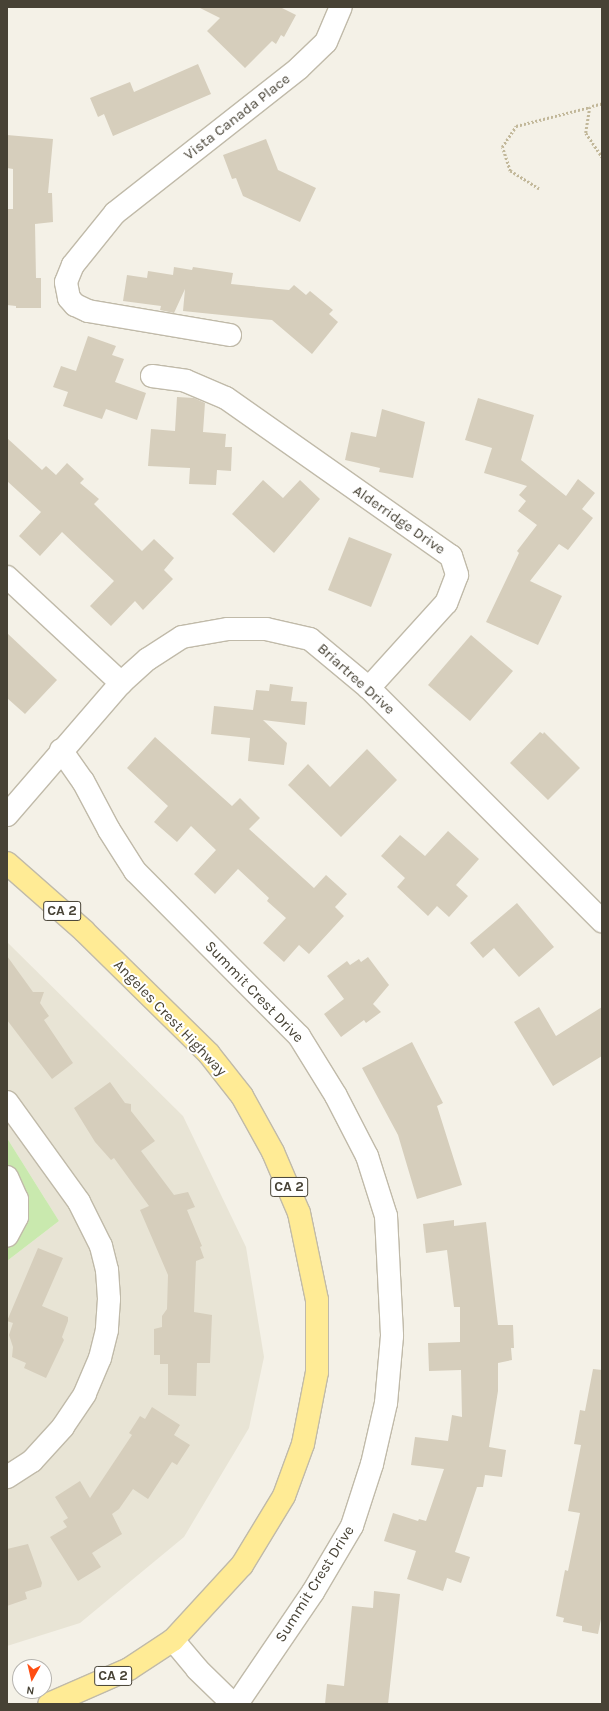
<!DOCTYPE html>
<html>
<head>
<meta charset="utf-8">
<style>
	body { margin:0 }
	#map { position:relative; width:609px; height:1711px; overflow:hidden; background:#f4f1e7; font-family:Karla,sans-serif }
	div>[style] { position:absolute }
	.residential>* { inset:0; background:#e8e4d5 }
	.green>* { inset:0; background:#c9e9ae }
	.building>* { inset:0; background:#d6cebc }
	.path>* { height:2.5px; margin-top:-1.25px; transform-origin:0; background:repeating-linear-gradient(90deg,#c2b89a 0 2px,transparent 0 4px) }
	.roads { filter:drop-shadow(1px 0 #c0baa9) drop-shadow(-1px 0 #c0baa9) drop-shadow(0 1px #c0baa9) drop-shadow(0 -1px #c0baa9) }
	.minor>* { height:22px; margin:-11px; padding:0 11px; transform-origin:11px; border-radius:11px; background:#fff }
	.major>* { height:22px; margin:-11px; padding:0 11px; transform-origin:11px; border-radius:11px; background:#ffeb95 }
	span { translate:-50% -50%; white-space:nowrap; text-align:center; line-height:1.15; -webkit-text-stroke:4px #fff; paint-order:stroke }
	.shield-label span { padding:1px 3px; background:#fff; border:1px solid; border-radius:3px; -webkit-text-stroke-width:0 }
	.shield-label { font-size:14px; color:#474235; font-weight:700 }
	.street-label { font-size:15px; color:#474235 }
	.frame { position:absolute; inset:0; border:8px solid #474235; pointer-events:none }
	.north { position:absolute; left:12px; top:1659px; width:40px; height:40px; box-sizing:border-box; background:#fff; border:1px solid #b5b3ae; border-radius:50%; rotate:188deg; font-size:11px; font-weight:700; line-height:16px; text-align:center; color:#474235 }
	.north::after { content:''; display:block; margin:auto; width:14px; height:18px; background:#ff4e13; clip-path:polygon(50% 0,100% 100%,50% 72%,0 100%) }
</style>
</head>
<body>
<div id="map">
	<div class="residential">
		<i style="clip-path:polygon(7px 942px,183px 1116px,246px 1247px,264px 1357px,249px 1428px,184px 1537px,80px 1623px,7px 1646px,7px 1261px,59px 1221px,7px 1138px)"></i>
	</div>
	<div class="green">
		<i style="clip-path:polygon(7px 1138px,59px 1221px,7px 1261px)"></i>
	</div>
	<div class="building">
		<i style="clip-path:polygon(198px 7px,280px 7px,296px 15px,284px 37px,281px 35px,276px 44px,272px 41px,245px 68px,207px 31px,220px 18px)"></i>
		<i style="clip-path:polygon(198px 64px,211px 94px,113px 136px,104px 114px,98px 117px,90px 98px,130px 82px,134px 92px)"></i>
		<i style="clip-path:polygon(7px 135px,53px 139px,48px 193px,52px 193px,53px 222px,35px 224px,36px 278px,41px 278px,41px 308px,16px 308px,16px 306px,7px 305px,7px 209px,13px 209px,13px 169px,7px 168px)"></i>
		<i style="clip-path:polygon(266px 139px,278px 170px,316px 188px,300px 222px,243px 196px,236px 178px,232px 179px,223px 155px)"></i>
		<i style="clip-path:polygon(174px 267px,192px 270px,193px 267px,233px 273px,231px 284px,289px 290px,294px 285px,306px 295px,310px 291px,333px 310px,329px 314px,338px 322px,312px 354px,272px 320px,183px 311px,185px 289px,174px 313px,160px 310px,161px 306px,123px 301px,127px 275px,147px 278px,148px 271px,173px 275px)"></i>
		<i style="clip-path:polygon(88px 336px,116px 346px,112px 355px,124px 359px,115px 382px,146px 393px,137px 420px,106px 409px,102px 419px,63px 406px,68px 392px,53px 387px,61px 366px,76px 371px)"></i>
		<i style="clip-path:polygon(177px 397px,194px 398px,205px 403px,203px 432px,226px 434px,225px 447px,232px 447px,231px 471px,217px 470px,216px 485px,189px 484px,190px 468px,148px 466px,151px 429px,175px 431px)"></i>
		<i style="clip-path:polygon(478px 398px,534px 415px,521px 460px,566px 496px,578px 479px,595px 493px,582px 509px,593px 518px,568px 550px,559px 544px,530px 581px,562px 596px,538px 645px,486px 622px,519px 553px,517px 551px,537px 525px,518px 511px,526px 501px,519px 495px,527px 486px,484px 473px,492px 448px,465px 440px)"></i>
		<i style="clip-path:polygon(382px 409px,425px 422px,413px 478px,379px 472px,380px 468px,345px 460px,351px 432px,376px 437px)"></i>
		<i style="clip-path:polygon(7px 438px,42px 470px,46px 466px,56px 475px,67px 463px,84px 479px,80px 483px,99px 499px,94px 504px,142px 551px,154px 539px,174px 558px,164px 570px,173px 579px,143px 610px,135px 601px,111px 626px,90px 606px,114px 581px,82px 551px,62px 532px,40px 556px,19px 536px,41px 512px,7px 481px)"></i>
		<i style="clip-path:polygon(263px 480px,283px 498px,300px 480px,320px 499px,274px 553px,232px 514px)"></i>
		<i style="clip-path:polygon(349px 537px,392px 554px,371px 607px,328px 590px)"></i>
		<i style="clip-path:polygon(7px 633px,57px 680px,25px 714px,7px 698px)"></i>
		<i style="clip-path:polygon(471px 635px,513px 671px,470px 721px,428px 685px)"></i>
		<i style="clip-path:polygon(270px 684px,293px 687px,291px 701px,307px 702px,305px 725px,263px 720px,287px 743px,284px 765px,248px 761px,250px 738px,211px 734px,214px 706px,253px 710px,256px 690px,269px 691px)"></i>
		<i style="clip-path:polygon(540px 732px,543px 734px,544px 732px,580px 768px,548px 800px,510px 763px)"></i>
		<i style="clip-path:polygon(155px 737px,232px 806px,240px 798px,260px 818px,249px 829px,314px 888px,326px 875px,347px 894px,335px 907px,344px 916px,309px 954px,299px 945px,284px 962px,263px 943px,286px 918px,267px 901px,269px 898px,238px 869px,215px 894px,194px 874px,216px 850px,191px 826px,177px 842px,154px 822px,168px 806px,127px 768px)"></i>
		<i style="clip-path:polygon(367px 749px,397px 780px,341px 837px,288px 785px,308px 764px,330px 787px)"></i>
		<i style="clip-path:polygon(448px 831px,479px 859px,456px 885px,468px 896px,449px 917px,437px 906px,428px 916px,397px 887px,405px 878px,381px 856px,400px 835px,425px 856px)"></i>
		<i style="clip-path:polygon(517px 903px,554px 947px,519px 977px,494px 948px,483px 958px,470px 943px)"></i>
		<i style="clip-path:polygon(7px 956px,33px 992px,44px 992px,40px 1003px,49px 1016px,44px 1020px,73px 1063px,52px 1079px,7px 1020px)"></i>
		<i style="clip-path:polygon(368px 957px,389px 985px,373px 1004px,381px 1012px,366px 1023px,364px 1020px,341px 1037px,324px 1014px,344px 999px,327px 976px,347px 961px,350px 965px,359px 959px,361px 962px)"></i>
		<i style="clip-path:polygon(539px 1007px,556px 1036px,602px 1007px,602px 1056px,553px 1086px,514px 1022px)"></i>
		<i style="clip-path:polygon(412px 1042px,443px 1103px,437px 1106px,462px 1185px,417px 1199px,398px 1135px,362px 1068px)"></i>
		<i style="clip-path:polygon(110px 1082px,125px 1103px,131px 1104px,131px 1111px,155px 1141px,141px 1151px,174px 1195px,188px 1192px,195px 1207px,187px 1210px,202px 1246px,200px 1247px,204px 1258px,196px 1261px,194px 1312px,212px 1315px,210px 1363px,197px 1363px,196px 1396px,168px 1395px,168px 1364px,160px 1364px,160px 1355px,154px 1355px,154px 1329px,162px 1327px,162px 1316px,167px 1309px,168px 1275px,140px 1210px,149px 1206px,114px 1158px,111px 1160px,95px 1142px,74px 1108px)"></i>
		<i style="clip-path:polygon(454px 1220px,454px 1226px,486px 1222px,498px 1325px,513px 1325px,514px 1348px,511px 1348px,512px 1360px,498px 1363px,498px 1391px,489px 1447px,506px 1450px,502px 1477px,485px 1475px,483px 1487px,477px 1487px,455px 1552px,470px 1557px,461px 1583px,447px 1578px,443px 1591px,407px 1579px,416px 1551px,384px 1541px,393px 1513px,418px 1521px,419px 1519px,426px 1521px,444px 1469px,411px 1465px,415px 1437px,448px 1441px,452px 1415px,462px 1417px,461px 1370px,429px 1371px,428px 1343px,460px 1342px,460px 1307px,454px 1307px,447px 1250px,426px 1253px,423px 1224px)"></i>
		<i style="clip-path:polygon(38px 1248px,63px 1258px,42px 1306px,68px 1317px,68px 1321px,62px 1337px,64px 1340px,46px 1378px,24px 1368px,26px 1363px,12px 1357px,13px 1347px,9px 1335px,13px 1323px,7px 1321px)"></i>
		<i style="clip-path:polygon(593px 1369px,602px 1370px,602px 1614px,598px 1634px,582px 1631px,582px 1626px,563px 1622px,564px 1618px,556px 1616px,565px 1570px,568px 1571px,580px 1513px,568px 1511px,581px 1445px,574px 1444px,580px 1410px,585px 1411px)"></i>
		<i style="clip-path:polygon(152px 1407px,180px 1425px,174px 1435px,190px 1445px,177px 1465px,172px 1462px,148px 1499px,133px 1489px,119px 1509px,112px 1514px,122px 1534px,92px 1553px,101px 1567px,78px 1581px,50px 1537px,67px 1527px,63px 1521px,68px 1518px,55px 1497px,80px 1481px,90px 1498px,132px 1435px,129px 1433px,140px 1416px,145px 1419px)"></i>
		<i style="clip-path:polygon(28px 1544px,42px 1583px,41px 1587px,25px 1592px,27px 1599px,7px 1606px,7px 1549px)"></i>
		<i style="clip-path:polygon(374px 1591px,400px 1594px,388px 1704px,325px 1704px,327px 1684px,344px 1686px,352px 1606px,373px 1608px)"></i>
	</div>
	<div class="path">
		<i style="left:602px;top:104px;width:12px;rotate:166deg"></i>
		<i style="left:590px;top:107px;width:26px;rotate:99deg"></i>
		<i style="left:586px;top:133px;width:29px;rotate:56deg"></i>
		<i style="left:539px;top:189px;width:34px;rotate:-148deg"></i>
		<i style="left:510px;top:171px;width:25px;rotate:-108deg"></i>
		<i style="left:502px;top:147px;width:25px;rotate:-56deg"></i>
		<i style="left:516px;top:126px;width:76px;rotate:-14.4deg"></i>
	</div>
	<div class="roads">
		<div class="minor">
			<i style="left:230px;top:335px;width:144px;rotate:-170.4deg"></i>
			<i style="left:88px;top:311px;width:14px;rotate:-155deg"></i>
			<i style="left:75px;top:305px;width:9px;rotate:-131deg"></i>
			<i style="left:69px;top:298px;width:16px;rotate:-101deg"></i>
			<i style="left:66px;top:282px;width:18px;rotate:-68deg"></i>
			<i style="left:73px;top:265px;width:67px;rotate:-51.1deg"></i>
			<i style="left:115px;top:213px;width:234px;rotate:-38.2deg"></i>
			<i style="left:299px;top:68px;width:37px;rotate:-44deg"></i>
			<i style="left:326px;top:42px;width:38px;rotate:-67deg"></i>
			<i style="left:152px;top:376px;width:34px;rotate:8deg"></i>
			<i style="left:186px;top:381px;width:43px;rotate:23deg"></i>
			<i style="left:226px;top:398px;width:275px;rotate:35.1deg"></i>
			<i style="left:451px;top:556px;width:20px;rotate:72deg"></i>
			<i style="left:457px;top:575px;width:30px;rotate:111deg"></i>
			<i style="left:446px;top:603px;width:115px;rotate:132.2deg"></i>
			<i style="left:7px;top:577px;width:156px;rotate:42.9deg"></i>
			<i style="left:61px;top:750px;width:38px;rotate:55deg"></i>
			<i style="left:83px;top:781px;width:55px;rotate:62deg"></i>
			<i style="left:109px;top:830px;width:49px;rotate:57.6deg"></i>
			<i style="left:135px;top:871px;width:233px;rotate:45.2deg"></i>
			<i style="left:299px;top:1036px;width:70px;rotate:58.3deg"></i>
			<i style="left:336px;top:1096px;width:68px;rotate:62.7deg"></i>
			<i style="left:367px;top:1156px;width:63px;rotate:72.4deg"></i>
			<i style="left:386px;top:1216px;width:120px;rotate:87.1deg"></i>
			<i style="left:392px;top:1336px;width:67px;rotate:95.1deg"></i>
			<i style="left:386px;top:1403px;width:63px;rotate:102.9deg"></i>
			<i style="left:372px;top:1464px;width:65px;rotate:107.9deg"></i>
			<i style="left:352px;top:1526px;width:77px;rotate:120.6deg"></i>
			<i style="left:313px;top:1592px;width:135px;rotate:124.2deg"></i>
			<i style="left:7px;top:815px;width:174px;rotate:-49.2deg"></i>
			<i style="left:121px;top:683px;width:36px;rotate:-42deg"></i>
			<i style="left:148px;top:659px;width:40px;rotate:-32.9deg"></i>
			<i style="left:182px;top:637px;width:47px;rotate:-9.9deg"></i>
			<i style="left:228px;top:629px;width:38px"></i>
			<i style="left:266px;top:629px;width:45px;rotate:12.8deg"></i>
			<i style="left:310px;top:639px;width:77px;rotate:39.7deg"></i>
			<i style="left:369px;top:688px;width:330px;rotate:45deg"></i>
			<i style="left:7px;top:1102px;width:123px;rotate:54.2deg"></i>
			<i style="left:79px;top:1202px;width:49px;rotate:63.4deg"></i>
			<i style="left:101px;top:1246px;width:25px;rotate:76deg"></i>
			<i style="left:107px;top:1270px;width:29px;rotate:86deg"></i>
			<i style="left:109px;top:1299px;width:31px;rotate:94deg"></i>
			<i style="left:107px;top:1330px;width:29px;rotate:104deg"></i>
			<i style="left:100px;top:1358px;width:39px;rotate:113deg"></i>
			<i style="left:85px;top:1394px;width:40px;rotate:124deg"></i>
			<i style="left:63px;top:1427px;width:46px;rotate:132.4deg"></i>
			<i style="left:32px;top:1461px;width:30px;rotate:147deg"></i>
			<i style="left:7px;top:1177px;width:24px;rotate:66deg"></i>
			<i style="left:17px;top:1199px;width:18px;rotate:90deg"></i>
			<i style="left:17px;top:1217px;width:21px;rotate:118deg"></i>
			<i style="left:173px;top:1640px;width:38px;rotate:50deg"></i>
			<i style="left:197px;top:1669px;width:50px;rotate:44.2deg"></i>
		</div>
		<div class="major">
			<i style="left:7px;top:863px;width:103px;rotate:41.4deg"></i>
			<i style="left:84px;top:931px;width:175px;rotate:44.5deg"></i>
			<i style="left:209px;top:1054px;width:53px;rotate:51.8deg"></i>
			<i style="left:242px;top:1096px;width:64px;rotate:61deg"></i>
			<i style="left:273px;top:1152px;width:66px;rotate:66.9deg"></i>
			<i style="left:299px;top:1213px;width:89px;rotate:78.3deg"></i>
			<i style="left:317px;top:1300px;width:72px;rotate:90deg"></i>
			<i style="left:317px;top:1372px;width:73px;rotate:101deg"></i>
			<i style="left:303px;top:1444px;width:55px;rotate:110.1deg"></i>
			<i style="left:284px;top:1496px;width:81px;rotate:121.3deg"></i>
			<i style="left:242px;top:1565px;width:102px;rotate:132.6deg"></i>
			<i style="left:173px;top:1640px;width:53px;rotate:146.6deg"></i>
			<i style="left:129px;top:1669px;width:87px;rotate:156.4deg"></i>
		</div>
	</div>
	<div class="shield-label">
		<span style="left:62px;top:911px">CA 2</span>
		<span style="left:289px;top:1187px">CA 2</span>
		<span style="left:113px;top:1676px">CA 2</span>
	</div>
	<div class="street-label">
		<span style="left:237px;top:117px;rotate:-38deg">Vista Canada Place</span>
		<span style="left:399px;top:520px;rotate:35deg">Alderridge Drive</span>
		<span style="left:356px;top:679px;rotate:42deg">Briartree Drive</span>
		<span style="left:254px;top:992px;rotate:46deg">Summit Crest Drive</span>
		<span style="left:170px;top:1018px;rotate:46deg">Angeles Crest Highway</span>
		<span style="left:315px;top:1584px;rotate:-58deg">Summit Crest Drive</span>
	</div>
	<div class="frame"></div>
	<div class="north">N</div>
</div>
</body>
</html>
